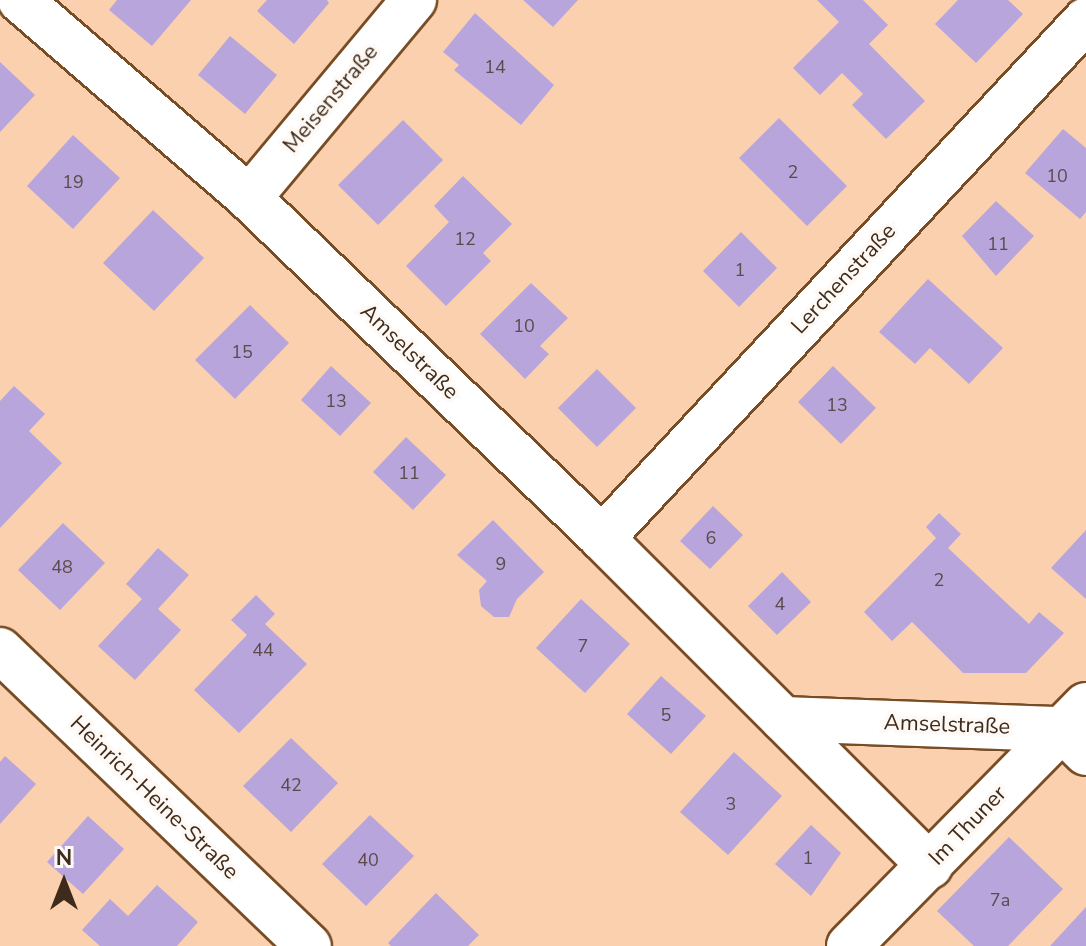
<!DOCTYPE html>
<html>
<head>
<meta charset="utf-8">
<style>
	body { margin:0 }
	#map { position:relative; width:1086px; height:946px; overflow:hidden; background:#fad0af; font-family:"Nunito Sans",sans-serif }
	div>[style] { position:absolute }
	.building>* { inset:0; background:#b8a5dc }
	.roads { filter:drop-shadow(2px 0 #784c24) drop-shadow(-2px 0 #784c24) drop-shadow(0 2px #784c24) drop-shadow(0 -2px #784c24) }
	.street>* { height:44px; margin:-22px; padding:0 22px; transform-origin:22px; border-radius:22px; background:#fff }
	span { translate:-50% -50%; white-space:nowrap; text-align:center; line-height:1.15; -webkit-text-stroke:7px #fef9f5; paint-order:stroke }
	.number-label { font-size:18px; color:#5d4a4b }
	.number-label span { -webkit-text-stroke-width:0 }
	.street-label { font-size:22px; color:#3f2b1b }
	.north { position:absolute; left:24px; top:842px; width:80px; height:80px; -webkit-text-stroke:6px #fef9f5; paint-order:stroke; rotate:0deg; font-size:22px; font-weight:700; line-height:32px; text-align:center; color:#3f2b1b }
	.north::after { content:''; display:block; margin:auto; width:28px; height:36px; background:#3f2b1b; clip-path:polygon(50% 0,100% 100%,50% 72%,0 100%) }
</style>
</head>
<body>
<div id="map">
	<div class="building">
		<i style="clip-path:polygon(117px 0,191px 0,152px 46px,109px 10px)"></i>
		<i style="clip-path:polygon(267px 0,327px 0,329px 3px,294px 44px,257px 11px)"></i>
		<i style="clip-path:polygon(523px 0,578px 0,553px 27px)"></i>
		<i style="clip-path:polygon(817px 0,863px 0,888px 25px,869px 44px,925px 101px,886px 139px,852px 105px,863px 94px,842px 73px,820px 95px,793px 68px,839px 22px)"></i>
		<i style="clip-path:polygon(958px 0,1008px 0,1023px 14px,976px 63px,935px 24px)"></i>
		<i style="clip-path:polygon(475px 13px,554px 85px,521px 125px,454px 70px,459px 65px,443px 52px)"></i>
		<i style="clip-path:polygon(230px 36px,277px 75px,245px 114px,198px 75px)"></i>
		<i style="clip-path:polygon(0 62px,35px 95px,0 132px)"></i>
		<i style="clip-path:polygon(779px 118px,847px 186px,807px 226px,739px 158px)"></i>
		<i style="clip-path:polygon(403px 120px,443px 160px,378px 225px,338px 185px)"></i>
		<i style="clip-path:polygon(1063px 129px,1086px 148px,1086px 212px,1080px 219px,1025px 173px)"></i>
		<i style="clip-path:polygon(73px 135px,120px 178px,73px 229px,27px 186px)"></i>
		<i style="clip-path:polygon(463px 176px,512px 224px,483px 253px,491px 261px,446px 306px,406px 266px,449px 222px,434px 206px)"></i>
		<i style="clip-path:polygon(996px 201px,1034px 236px,996px 276px,962px 236px)"></i>
		<i style="clip-path:polygon(153px 210px,204px 258px,154px 311px,103px 263px)"></i>
		<i style="clip-path:polygon(741px 232px,777px 268px,739px 307px,703px 271px)"></i>
		<i style="clip-path:polygon(928px 279px,1003px 348px,969px 384px,930px 348px,915px 364px,879px 332px)"></i>
		<i style="clip-path:polygon(531px 283px,568px 318px,540px 346px,549px 354px,525px 379px,480px 334px)"></i>
		<i style="clip-path:polygon(250px 305px,289px 343px,235px 399px,195px 360px)"></i>
		<i style="clip-path:polygon(331px 366px,371px 403px,340px 436px,301px 400px)"></i>
		<i style="clip-path:polygon(833px 366px,876px 408px,841px 444px,798px 402px)"></i>
		<i style="clip-path:polygon(597px 369px,636px 408px,597px 447px,558px 408px)"></i>
		<i style="clip-path:polygon(14px 386px,45px 414px,29px 431px,62px 463px,0 528px,0 401px)"></i>
		<i style="clip-path:polygon(406px 437px,446px 475px,413px 510px,373px 472px)"></i>
		<i style="clip-path:polygon(713px 506px,743px 535px,710px 569px,680px 541px)"></i>
		<i style="clip-path:polygon(939px 513px,961px 534px,948px 548px,1029px 624px,1039px 612px,1064px 633px,1026px 673px,963px 673px,912px 622px,892px 641px,864px 612px,936px 538px,926px 527px)"></i>
		<i style="clip-path:polygon(493px 520px,544px 572px,517px 599px,509px 617px,494px 617px,481px 606px,479px 590px,487px 581px,457px 555px)"></i>
		<i style="clip-path:polygon(63px 523px,105px 563px,60px 610px,18px 570px)"></i>
		<i style="clip-path:polygon(1086px 530px,1086px 599px,1051px 568px)"></i>
		<i style="clip-path:polygon(158px 548px,189px 575px,158px 609px,181px 630px,135px 680px,98px 646px,142px 599px,126px 584px)"></i>
		<i style="clip-path:polygon(782px 572px,811px 602px,777px 635px,748px 606px)"></i>
		<i style="clip-path:polygon(256px 595px,275px 614px,265px 624px,307px 664px,239px 733px,194px 690px,247px 635px,231px 620px)"></i>
		<i style="clip-path:polygon(581px 599px,630px 644px,585px 693px,536px 648px)"></i>
		<i style="clip-path:polygon(661px 676px,706px 716px,671px 754px,627px 714px)"></i>
		<i style="clip-path:polygon(291px 738px,338px 783px,291px 832px,243px 786px)"></i>
		<i style="clip-path:polygon(734px 752px,782px 796px,728px 855px,680px 812px)"></i>
		<i style="clip-path:polygon(5px 756px,36px 784px,0 824px,0 762px)"></i>
		<i style="clip-path:polygon(370px 815px,414px 856px,366px 906px,322px 864px)"></i>
		<i style="clip-path:polygon(88px 816px,124px 849px,83px 894px,47px 862px)"></i>
		<i style="clip-path:polygon(811px 825px,841px 853px,811px 896px,775px 864px)"></i>
		<i style="clip-path:polygon(1009px 837px,1063px 889px,1008px 946px,974px 946px,937px 911px)"></i>
		<i style="clip-path:polygon(157px 885px,198px 922px,177px 946px,100px 946px,82px 930px,110px 899px,128px 916px)"></i>
		<i style="clip-path:polygon(436px 893px,479px 935px,468px 946px,391px 946px,388px 943px)"></i>
		<i style="clip-path:polygon(1086px 907px,1086px 946px,1050px 946px)"></i>
	</div>
	<div class="roads">
		<div class="street">
			<i style="left:20px;top:0;width:303px;rotate:40.8deg"></i>
			<i style="left:249px;top:198px;width:490px;rotate:43.9deg"></i>
			<i style="left:602px;top:538px;width:464px;rotate:45deg"></i>
			<i style="left:249px;top:198px;width:258px;rotate:-50.2deg"></i>
			<i style="left:602px;top:538px;width:709px;rotate:-46.94deg"></i>
			<i style="left:0;top:650px;width:428px;rotate:43.8deg"></i>
			<i style="left:783px;top:719px;width:279px;rotate:2.1deg"></i>
			<i style="left:1062px;top:729px;width:34px;rotate:45deg"></i>
			<i style="left:849px;top:946px;width:338px;rotate:-45.5deg"></i>
		</div>
	</div>
	<div class="number-label">
		<span style="left:495px;top:67px">14</span>
		<span style="left:793px;top:172px">2</span>
		<span style="left:1057px;top:176px">10</span>
		<span style="left:73px;top:182px">19</span>
		<span style="left:465px;top:239px">12</span>
		<span style="left:998px;top:244px">11</span>
		<span style="left:740px;top:270px">1</span>
		<span style="left:524px;top:326px">10</span>
		<span style="left:242px;top:352px">15</span>
		<span style="left:336px;top:401px">13</span>
		<span style="left:837px;top:405px">13</span>
		<span style="left:409px;top:473px">11</span>
		<span style="left:711px;top:538px">6</span>
		<span style="left:501px;top:564px">9</span>
		<span style="left:62px;top:567px">48</span>
		<span style="left:939px;top:580px">2</span>
		<span style="left:780px;top:604px">4</span>
		<span style="left:583px;top:646px">7</span>
		<span style="left:263px;top:650px">44</span>
		<span style="left:666px;top:715px">5</span>
		<span style="left:291px;top:785px">42</span>
		<span style="left:731px;top:804px">3</span>
		<span style="left:808px;top:858px">1</span>
		<span style="left:368px;top:860px">40</span>
		<span style="left:1000px;top:900px">7a</span>
	</div>
	<div class="street-label">
		<span style="left:331px;top:99px;rotate:-50deg">Meisenstraße</span>
		<span style="left:844px;top:279px;rotate:-47deg">Lerchenstraße</span>
		<span style="left:409px;top:352px;rotate:44deg">Amselstraße</span>
		<span style="left:947px;top:725px;rotate:2deg">Amselstraße</span>
		<span style="left:154px;top:798px;rotate:44deg">Heinrich-Heine-Straße</span>
		<span style="left:968px;top:826px;rotate:-46deg">Im Thuner</span>
	</div>
	<div class="north">N</div>
</div>
</body>
</html>
